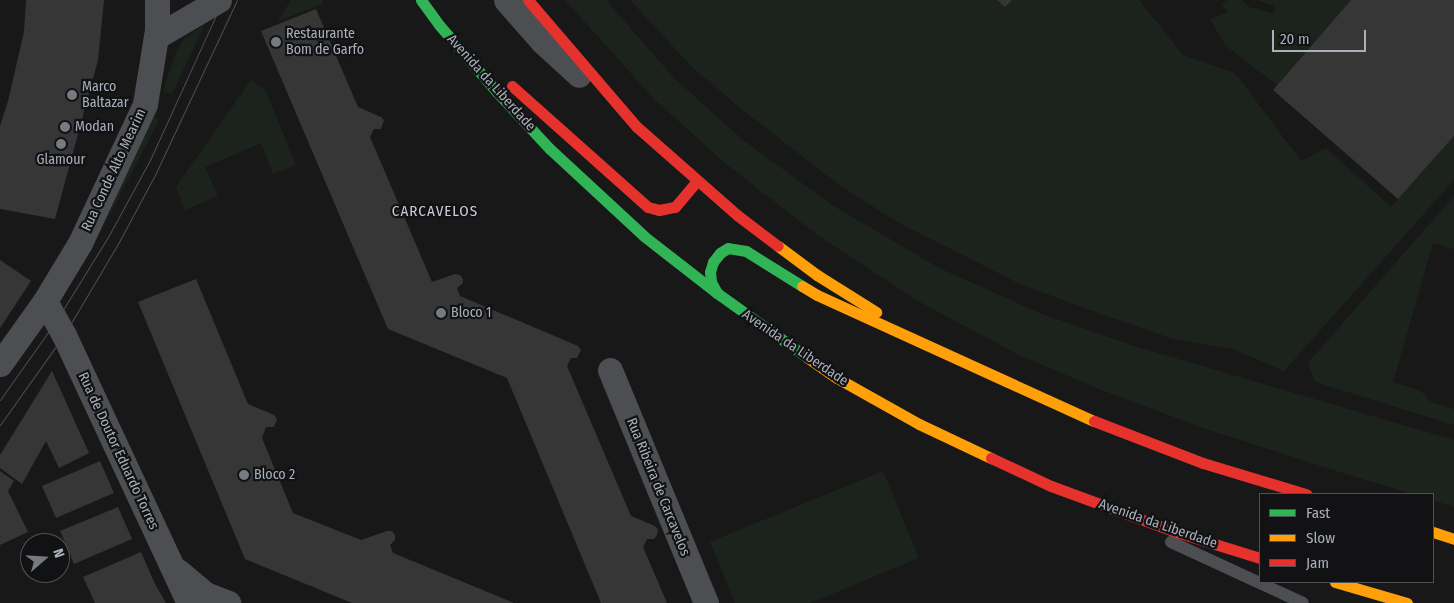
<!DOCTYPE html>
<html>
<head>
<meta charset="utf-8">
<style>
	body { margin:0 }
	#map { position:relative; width:1454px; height:603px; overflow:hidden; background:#181818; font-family:"Fira Sans Condensed",sans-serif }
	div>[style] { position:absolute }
	.green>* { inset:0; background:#1c231c }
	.building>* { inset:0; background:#363637 }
	.lane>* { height:12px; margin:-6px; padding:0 6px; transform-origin:6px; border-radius:6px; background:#4c4e51 }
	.street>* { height:25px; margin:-12.5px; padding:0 12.5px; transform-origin:12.5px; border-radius:12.5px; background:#4c4e51 }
	.fast>* { height:11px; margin:-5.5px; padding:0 5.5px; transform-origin:5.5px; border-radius:5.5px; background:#30b455 }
	.slow>* { height:11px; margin:-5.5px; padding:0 5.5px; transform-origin:5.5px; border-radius:5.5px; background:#ff9f0a }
	.jam>* { height:11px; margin:-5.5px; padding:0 5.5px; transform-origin:5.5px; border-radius:5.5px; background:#e5322d }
	.tram>* { height:1px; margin:-0.5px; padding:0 0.5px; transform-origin:0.5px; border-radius:0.5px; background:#4c4e51 }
	.dots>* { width:14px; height:14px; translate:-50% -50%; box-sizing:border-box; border:2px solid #121214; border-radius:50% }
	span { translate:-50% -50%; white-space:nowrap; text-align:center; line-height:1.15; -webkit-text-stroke:4.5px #121214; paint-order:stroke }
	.poi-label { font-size:14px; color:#a9b0ba }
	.left { translate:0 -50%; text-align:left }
	.street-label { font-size:14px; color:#a9b0ba }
	.neighbourhood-label { font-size:15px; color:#caced6; letter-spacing:1px }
	.legend { position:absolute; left:1259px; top:493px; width:175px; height:90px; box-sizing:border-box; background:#121214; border:1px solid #4e5156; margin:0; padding:6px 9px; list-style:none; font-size:15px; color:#a9b0ba }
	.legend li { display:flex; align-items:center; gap:10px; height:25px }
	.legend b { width:25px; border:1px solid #4e5156 }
	.north { position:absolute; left:20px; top:533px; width:50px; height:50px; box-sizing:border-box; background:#121214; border:1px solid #4e5156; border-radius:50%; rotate:71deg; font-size:14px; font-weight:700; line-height:20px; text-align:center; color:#a9b0ba }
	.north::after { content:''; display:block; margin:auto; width:18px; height:22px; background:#767b81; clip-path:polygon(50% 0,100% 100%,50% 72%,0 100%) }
	.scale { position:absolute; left:1272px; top:30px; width:94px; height:22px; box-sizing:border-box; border:2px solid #a9b0ba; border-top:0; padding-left:6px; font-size:15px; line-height:18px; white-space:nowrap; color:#a9b0ba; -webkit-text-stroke:4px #121214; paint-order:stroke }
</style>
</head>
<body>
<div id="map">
	<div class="green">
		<i style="clip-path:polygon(291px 0,322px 0,323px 4px,278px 21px)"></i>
		<i style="clip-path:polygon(565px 0,606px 0,675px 79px,743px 140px,832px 205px,939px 268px,1042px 314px,1134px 346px,1454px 440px,1454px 507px,1433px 500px,1433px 494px,1413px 494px,1349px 475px,1203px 428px,1099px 389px,1021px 356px,918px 301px,816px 234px,725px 163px,654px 99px)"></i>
		<i style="clip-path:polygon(630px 0,997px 0,1005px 7px,1012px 0,1139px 0,1183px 55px,1235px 73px,1301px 161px,1326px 148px,1391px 207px,1454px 136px,1454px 180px,1284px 371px,1233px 349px,1173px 339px,1084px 308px,1018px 283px,897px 222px,838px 184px,740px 108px,691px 66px)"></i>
		<i style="clip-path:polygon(1227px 0,1242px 0,1249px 7px,1274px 14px,1275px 6px,1257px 0,1351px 0,1277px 85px,1225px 45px,1210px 19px,1228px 12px,1221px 5px)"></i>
		<i style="clip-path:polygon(205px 24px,172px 94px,163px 91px,176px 52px,182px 41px)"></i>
		<i style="clip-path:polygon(251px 80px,266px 91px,296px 165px,273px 174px,261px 143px,205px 167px,218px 196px,185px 210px,176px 187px)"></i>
		<i style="clip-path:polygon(151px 115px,159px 120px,103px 228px)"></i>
		<i style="clip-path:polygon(1454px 196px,1454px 249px,1433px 243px,1393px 382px,1421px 391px,1431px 402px,1454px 409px,1454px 425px,1315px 382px,1308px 363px)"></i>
		<i style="clip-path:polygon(883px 471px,919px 558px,810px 603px,735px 603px,710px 542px)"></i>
	</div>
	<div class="building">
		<i style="clip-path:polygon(26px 0,104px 0,98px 60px,55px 219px,0 209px,0 126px,8px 101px,24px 32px)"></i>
		<i style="clip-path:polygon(997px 0,1012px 0,1005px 7px)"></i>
		<i style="clip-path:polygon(1351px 0,1454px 0,1454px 136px,1398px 199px,1273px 90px)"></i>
		<i style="clip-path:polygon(316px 9px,358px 107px,381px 117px,384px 120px,381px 129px,374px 129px,370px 137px,432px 282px,455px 274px,460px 275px,463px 279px,463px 283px,457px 288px,460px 296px,578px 346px,581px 350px,577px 358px,571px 358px,567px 366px,631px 516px,655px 526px,658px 530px,657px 535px,654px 539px,647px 539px,643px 547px,667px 603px,601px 603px,507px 378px,388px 329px,261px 31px)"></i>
		<i style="clip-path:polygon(0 260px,31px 281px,0 328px)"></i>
		<i style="clip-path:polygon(196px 279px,248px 404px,274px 415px,277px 419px,274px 427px,266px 427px,262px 438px,293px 513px,361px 540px,387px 531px,392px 531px,395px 535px,395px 540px,390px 545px,393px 553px,514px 603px,352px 603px,245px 559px,138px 302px)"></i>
		<i style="clip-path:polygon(52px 371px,89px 453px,59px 468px,46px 441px,22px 484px,0 468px,0 455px)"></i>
		<i style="clip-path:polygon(100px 461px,114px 493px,56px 518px,42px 486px)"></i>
		<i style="clip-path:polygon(0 471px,14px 481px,8px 491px,28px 532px,0 545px)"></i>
		<i style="clip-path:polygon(118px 507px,132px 539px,74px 564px,60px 531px)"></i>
		<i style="clip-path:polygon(141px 552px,155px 584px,166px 603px,95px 603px,83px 577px)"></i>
	</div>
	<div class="lane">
		<i style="left:1171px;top:542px;width:145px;rotate:24.8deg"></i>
	</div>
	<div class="street">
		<i style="left:506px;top:0;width:55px;rotate:48.7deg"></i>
		<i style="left:542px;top:41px;width:50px;rotate:42.6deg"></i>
		<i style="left:156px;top:37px;width:73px;rotate:-30.4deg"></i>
		<i style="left:45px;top:301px;width:39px;rotate:61deg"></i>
		<i style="left:64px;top:335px;width:296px;rotate:65deg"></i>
		<i style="left:0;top:364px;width:77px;rotate:-54.5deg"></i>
		<i style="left:45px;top:301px;width:68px;rotate:-58.9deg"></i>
		<i style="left:80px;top:243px;width:153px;rotate:-64.9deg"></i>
		<i style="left:145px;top:104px;width:75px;rotate:-80.8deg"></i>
		<i style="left:157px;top:30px;width:30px;rotate:-90deg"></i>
		<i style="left:610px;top:370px;width:252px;rotate:67.6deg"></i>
		<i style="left:178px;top:571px;width:35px;rotate:40deg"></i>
		<i style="left:205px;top:594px;width:25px;rotate:21deg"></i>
	</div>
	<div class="fast">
		<i style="left:421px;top:0;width:32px;rotate:54deg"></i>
		<i style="left:440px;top:26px;width:87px;rotate:49.2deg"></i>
		<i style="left:497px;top:92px;width:78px;rotate:47.1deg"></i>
		<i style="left:550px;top:149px;width:129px;rotate:42.8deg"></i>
		<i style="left:645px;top:237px;width:91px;rotate:37.9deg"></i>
		<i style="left:802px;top:286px;width:66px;rotate:-148deg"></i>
		<i style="left:746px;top:251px;width:18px;rotate:-171deg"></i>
		<i style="left:728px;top:248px;width:9px;rotate:148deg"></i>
		<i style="left:720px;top:253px;width:11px;rotate:128deg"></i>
		<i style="left:713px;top:262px;width:10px;rotate:107deg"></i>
		<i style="left:710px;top:272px;width:10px;rotate:84deg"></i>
		<i style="left:711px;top:282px;width:13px;rotate:61deg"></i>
		<i style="left:717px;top:293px;width:112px;rotate:35.5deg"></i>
	</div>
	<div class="slow">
		<i style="left:778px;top:246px;width:49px;rotate:36.6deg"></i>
		<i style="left:817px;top:275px;width:70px;rotate:32.1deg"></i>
		<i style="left:802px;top:286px;width:17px;rotate:31deg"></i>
		<i style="left:817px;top:295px;width:304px;rotate:24.5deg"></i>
		<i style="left:808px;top:358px;width:35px;rotate:35deg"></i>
		<i style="left:837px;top:378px;width:94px;rotate:29.3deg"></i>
		<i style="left:919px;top:424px;width:80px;rotate:25.3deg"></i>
		<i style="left:1433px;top:532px;width:22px;rotate:18deg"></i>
		<i style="left:1335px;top:582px;width:75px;rotate:16.3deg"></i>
	</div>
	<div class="jam">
		<i style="left:528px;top:0;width:167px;rotate:49.4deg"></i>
		<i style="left:637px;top:127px;width:133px;rotate:41.3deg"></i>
		<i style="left:737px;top:215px;width:51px;rotate:37.1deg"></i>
		<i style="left:512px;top:86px;width:182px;rotate:41.7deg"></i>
		<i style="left:648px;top:207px;width:11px;rotate:15deg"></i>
		<i style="left:659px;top:210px;width:16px;rotate:-11deg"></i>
		<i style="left:675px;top:207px;width:34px;rotate:-50deg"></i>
		<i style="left:1094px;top:421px;width:117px;rotate:21.1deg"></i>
		<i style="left:1203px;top:463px;width:108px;rotate:16.8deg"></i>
		<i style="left:991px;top:458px;width:66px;rotate:25deg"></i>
		<i style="left:1051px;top:486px;width:130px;rotate:20.2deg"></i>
		<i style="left:1173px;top:531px;width:91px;rotate:17.2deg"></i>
	</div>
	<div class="tram">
		<i style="left:0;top:400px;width:97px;rotate:-54.7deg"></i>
		<i style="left:56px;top:321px;width:99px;rotate:-58.2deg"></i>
		<i style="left:108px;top:237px;width:88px;rotate:-61.4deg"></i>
		<i style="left:150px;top:160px;width:176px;rotate:-65.5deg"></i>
		<i style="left:0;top:425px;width:110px;rotate:-54.6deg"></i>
		<i style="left:64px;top:335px;width:108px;rotate:-59.4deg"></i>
		<i style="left:119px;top:242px;width:76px;rotate:-61.8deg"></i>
		<i style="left:155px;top:175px;width:193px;rotate:-64.9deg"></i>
	</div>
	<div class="dots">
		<i style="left:276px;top:42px;background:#767b81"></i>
		<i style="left:72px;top:95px;background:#767b81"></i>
		<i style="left:65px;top:127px;background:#767b81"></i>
		<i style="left:61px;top:144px;background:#767b81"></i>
		<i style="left:441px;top:313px;background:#767b81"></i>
		<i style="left:244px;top:475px;background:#767b81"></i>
	</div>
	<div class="poi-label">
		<span class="left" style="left:286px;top:42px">Restaurante<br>Bom de Garfo</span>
		<span class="left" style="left:82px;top:95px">Marco<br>Baltazar</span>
		<span class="left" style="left:75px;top:127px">Modan</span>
		<span style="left:61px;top:160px">Glamour</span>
		<span class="left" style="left:451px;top:313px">Bloco 1</span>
		<span class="left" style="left:254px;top:475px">Bloco 2</span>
	</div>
	<div class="street-label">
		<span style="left:491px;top:83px;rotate:48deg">Avenida da Liberdade</span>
		<span style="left:114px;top:170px;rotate:-65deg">Rua Conde Alto Mearim</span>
		<span style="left:795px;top:348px;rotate:34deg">Avenida da Liberdade</span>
		<span style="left:118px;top:451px;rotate:65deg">Rua de Doutor Eduardo Torres</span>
		<span style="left:658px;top:487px;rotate:68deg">Rua Ribeira de Carcavelos</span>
		<span style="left:1158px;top:524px;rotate:19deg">Avenida da Liberdade</span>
	</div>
	<div class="neighbourhood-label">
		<span style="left:435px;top:212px">CARCAVELOS</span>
	</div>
	<ul class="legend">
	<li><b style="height:6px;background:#30b455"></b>Fast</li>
	<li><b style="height:6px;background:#ff9f0a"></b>Slow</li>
	<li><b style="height:6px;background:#e5322d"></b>Jam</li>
	</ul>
	<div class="north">N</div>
	<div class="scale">20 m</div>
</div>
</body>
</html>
